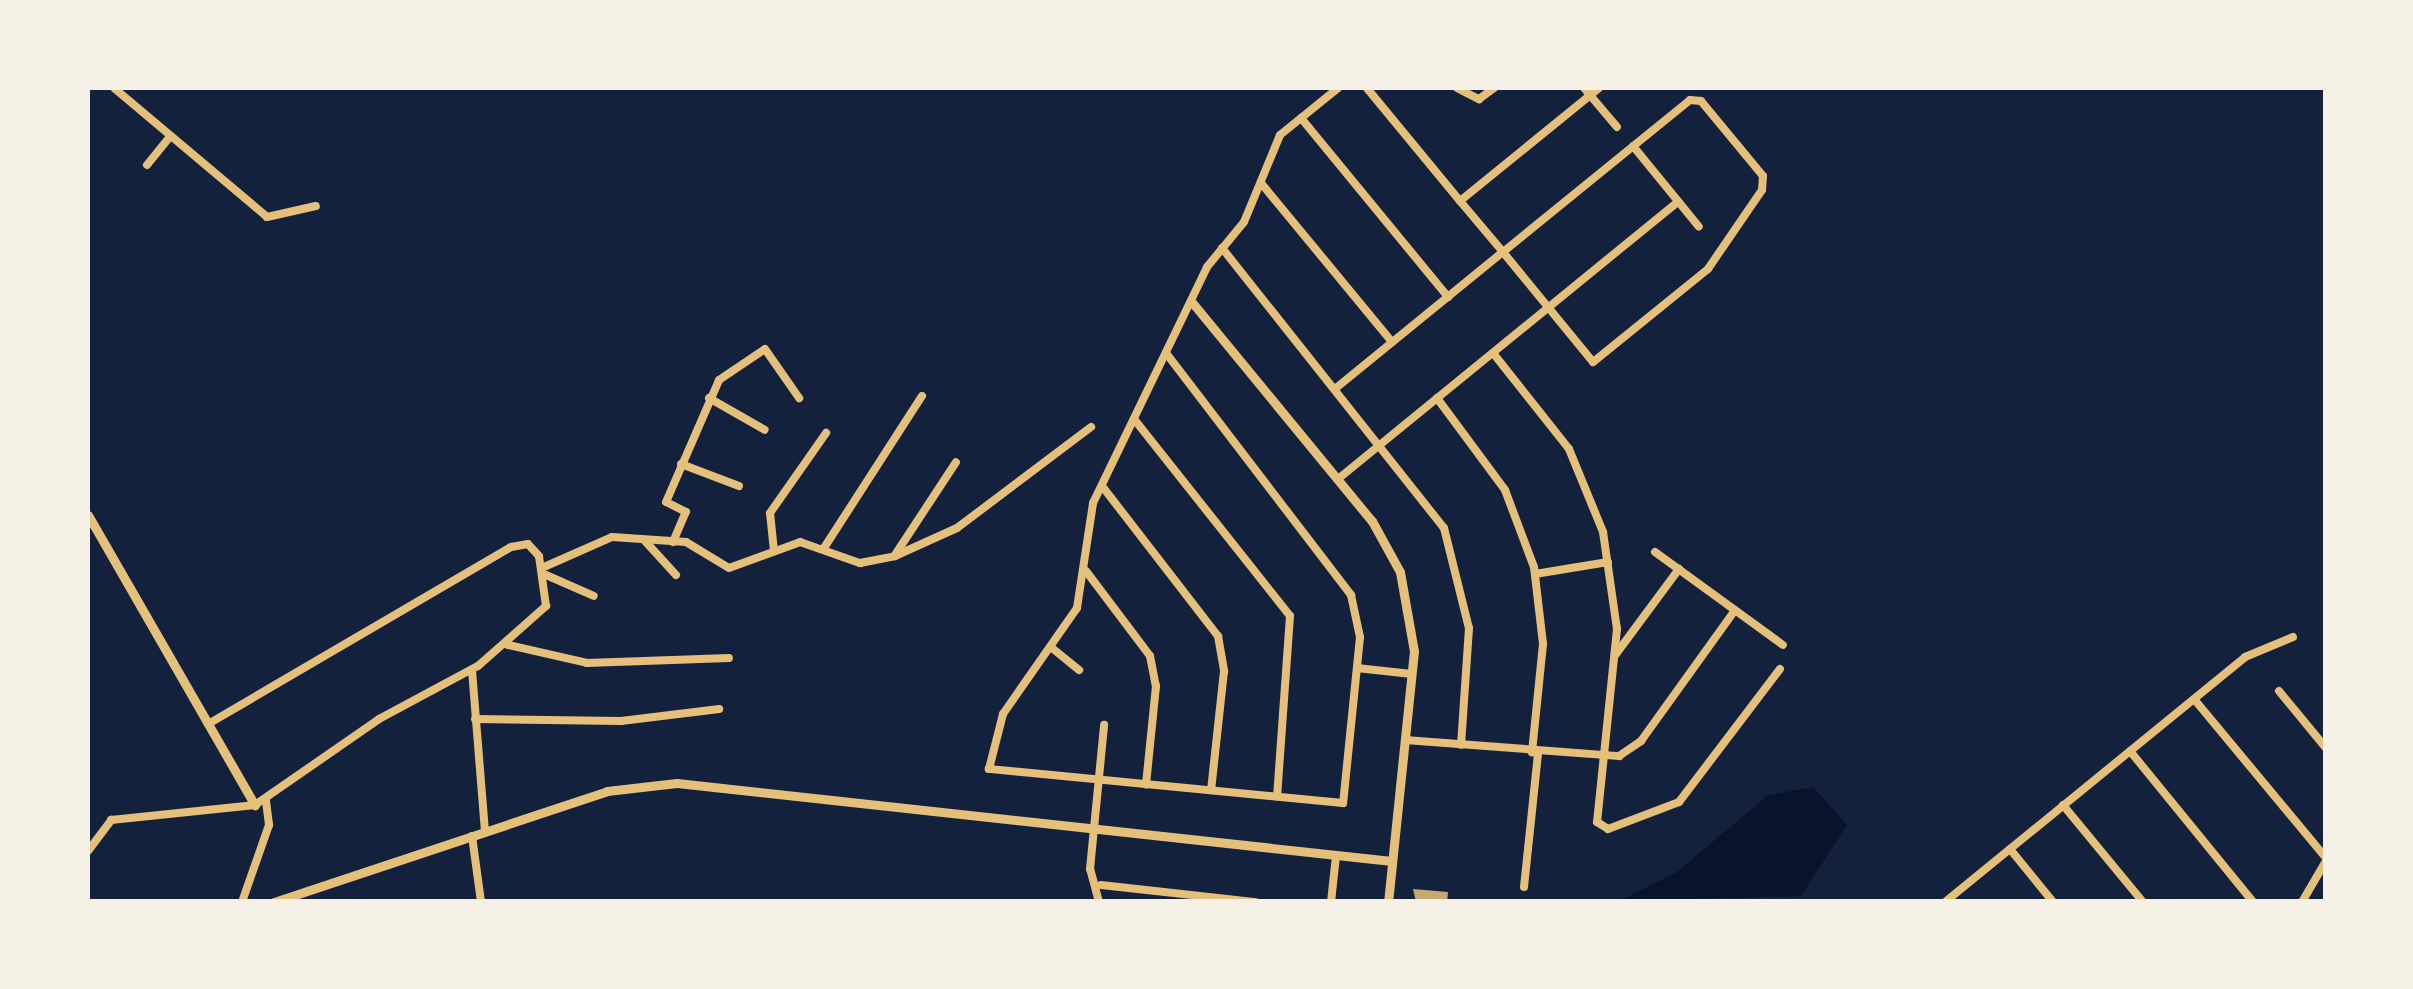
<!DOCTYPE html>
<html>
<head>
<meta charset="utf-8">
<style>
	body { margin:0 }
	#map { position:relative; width:2413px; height:989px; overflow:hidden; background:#14213d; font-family:Lato,sans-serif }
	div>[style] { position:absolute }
	.water>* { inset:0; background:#0b132b }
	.building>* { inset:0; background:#c6a872 }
	.minor>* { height:8px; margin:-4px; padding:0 4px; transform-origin:4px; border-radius:4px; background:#e5c07b }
	.tertiary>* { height:9px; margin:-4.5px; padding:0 4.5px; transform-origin:4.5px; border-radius:4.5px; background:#e5c07b }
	span { translate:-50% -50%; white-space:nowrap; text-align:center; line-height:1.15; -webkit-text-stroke:9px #f6f1e7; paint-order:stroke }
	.frame { position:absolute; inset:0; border:90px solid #f6f1e7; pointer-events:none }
</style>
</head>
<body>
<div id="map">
	<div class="water">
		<i style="clip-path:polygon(1813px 787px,1847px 825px,1801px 896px,1620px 901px,1677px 872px,1768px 795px)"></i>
	</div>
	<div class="building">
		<i style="clip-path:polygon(1413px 889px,1448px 892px,1447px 902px,1416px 902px)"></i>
	</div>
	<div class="minor">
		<i style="left:114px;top:88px;width:200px;rotate:40.1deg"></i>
		<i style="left:267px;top:217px;width:50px;rotate:-12.7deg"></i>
		<i style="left:1457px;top:88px;width:25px;rotate:27deg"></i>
		<i style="left:1479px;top:99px;width:19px;rotate:-36deg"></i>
		<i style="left:1584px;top:88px;width:51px;rotate:49.8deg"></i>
		<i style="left:1301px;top:118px;width:232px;rotate:50.6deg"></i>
		<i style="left:1633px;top:146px;width:104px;rotate:50.8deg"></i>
		<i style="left:147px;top:165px;width:36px;rotate:-51deg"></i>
		<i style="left:1261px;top:183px;width:206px;rotate:50.5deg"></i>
		<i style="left:1460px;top:201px;width:179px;rotate:-39.1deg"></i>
		<i style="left:1222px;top:248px;width:357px;rotate:51.6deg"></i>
		<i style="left:1444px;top:528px;width:103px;rotate:76deg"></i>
		<i style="left:1469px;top:628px;width:117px;rotate:93.9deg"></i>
		<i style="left:1166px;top:353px;width:305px;rotate:52.6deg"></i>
		<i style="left:1351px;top:595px;width:43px;rotate:77.9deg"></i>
		<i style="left:1360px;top:637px;width:167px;rotate:95.8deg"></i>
		<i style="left:1343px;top:803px;width:356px;rotate:-174.5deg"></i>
		<i style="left:989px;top:769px;width:57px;rotate:-75.7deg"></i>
		<i style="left:1003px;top:714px;width:129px;rotate:-55.1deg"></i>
		<i style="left:1077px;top:608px;width:106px;rotate:-81.3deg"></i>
		<i style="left:1093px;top:503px;width:262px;rotate:-64.2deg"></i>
		<i style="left:1207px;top:267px;width:58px;rotate:-50.6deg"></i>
		<i style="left:1244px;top:222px;width:94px;rotate:-67.5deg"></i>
		<i style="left:1280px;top:135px;width:75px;rotate:-39deg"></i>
		<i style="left:1493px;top:353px;width:122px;rotate:51.6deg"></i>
		<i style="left:1569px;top:449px;width:90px;rotate:67.7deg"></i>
		<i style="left:1603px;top:532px;width:98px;rotate:81.8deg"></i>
		<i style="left:1617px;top:629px;width:194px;rotate:95.9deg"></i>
		<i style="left:1597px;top:822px;width:13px;rotate:32deg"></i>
		<i style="left:1608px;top:829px;width:76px;rotate:-20.8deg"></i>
		<i style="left:1679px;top:802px;width:167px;rotate:-52.8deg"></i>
		<i style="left:1336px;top:388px;width:215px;rotate:-39.2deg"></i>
		<i style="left:1503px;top:252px;width:241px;rotate:-39.1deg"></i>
		<i style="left:1690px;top:100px;width:11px;rotate:5deg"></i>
		<i style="left:1701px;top:101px;width:97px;rotate:50.4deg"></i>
		<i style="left:1763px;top:176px;width:14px;rotate:94deg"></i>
		<i style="left:1762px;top:190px;width:96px;rotate:124.4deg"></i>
		<i style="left:1708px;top:269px;width:148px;rotate:141deg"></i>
		<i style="left:1593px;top:362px;width:142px;rotate:-129.3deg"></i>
		<i style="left:1503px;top:252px;width:67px;rotate:-130.1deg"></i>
		<i style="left:1460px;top:201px;width:146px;rotate:-129.5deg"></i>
		<i style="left:709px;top:398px;width:64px;rotate:29.7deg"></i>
		<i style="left:1437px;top:398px;width:114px;rotate:53.5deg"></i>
		<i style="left:1505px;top:490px;width:82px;rotate:69.4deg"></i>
		<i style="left:1534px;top:567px;width:78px;rotate:83.3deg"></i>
		<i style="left:1543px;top:644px;width:109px;rotate:95.8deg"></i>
		<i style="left:1134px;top:419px;width:251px;rotate:51.6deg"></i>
		<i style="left:1290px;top:616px;width:181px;rotate:94.1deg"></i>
		<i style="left:681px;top:464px;width:62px;rotate:20.8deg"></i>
		<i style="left:1338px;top:479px;width:439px;rotate:-39.2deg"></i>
		<i style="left:1102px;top:486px;width:190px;rotate:52.3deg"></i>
		<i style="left:1218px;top:636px;width:36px;rotate:80deg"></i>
		<i style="left:1224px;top:671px;width:120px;rotate:96.2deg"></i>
		<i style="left:645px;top:541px;width:46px;rotate:47.6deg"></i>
		<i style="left:673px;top:542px;width:33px;rotate:-67deg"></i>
		<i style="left:686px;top:512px;width:22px;rotate:-153deg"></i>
		<i style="left:666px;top:502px;width:133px;rotate:-66.5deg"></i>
		<i style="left:719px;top:380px;width:55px;rotate:-34deg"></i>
		<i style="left:765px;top:349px;width:60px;rotate:55.2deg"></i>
		<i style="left:824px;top:548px;width:181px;rotate:-57.2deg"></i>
		<i style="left:774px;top:551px;width:38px;rotate:-96deg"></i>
		<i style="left:770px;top:513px;width:98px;rotate:-55deg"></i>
		<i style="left:1655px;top:552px;width:158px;rotate:36deg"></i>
		<i style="left:895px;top:555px;width:111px;rotate:-56.7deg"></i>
		<i style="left:544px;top:567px;width:74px;rotate:-23.8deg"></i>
		<i style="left:612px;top:537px;width:74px;rotate:3.9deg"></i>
		<i style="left:686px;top:542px;width:50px;rotate:31.2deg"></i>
		<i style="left:729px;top:568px;width:76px;rotate:-20.1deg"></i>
		<i style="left:800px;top:542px;width:64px;rotate:19.3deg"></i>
		<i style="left:860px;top:563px;width:36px;rotate:-11deg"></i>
		<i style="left:895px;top:556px;width:68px;rotate:-24.3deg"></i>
		<i style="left:957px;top:528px;width:168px;rotate:-37deg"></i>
		<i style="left:1086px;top:571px;width:106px;rotate:53deg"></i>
		<i style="left:1150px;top:656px;width:31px;rotate:79deg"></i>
		<i style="left:1156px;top:686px;width:99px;rotate:95.8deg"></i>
		<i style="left:1535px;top:574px;width:74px;rotate:-9.3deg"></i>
		<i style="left:546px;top:575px;width:52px;rotate:23.6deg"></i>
		<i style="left:508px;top:645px;width:81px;rotate:12.8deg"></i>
		<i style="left:587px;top:663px;width:142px;rotate:-2deg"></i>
		<i style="left:1052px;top:648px;width:35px;rotate:39deg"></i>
		<i style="left:1616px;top:654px;width:106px;rotate:-53.5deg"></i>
		<i style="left:1357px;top:668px;width:55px;rotate:6.2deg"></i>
		<i style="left:472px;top:670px;width:163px;rotate:85.4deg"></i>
		<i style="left:2279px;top:691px;width:74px;rotate:50.5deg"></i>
		<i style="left:2194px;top:699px;width:207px;rotate:50.3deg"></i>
		<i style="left:475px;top:719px;width:146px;rotate:0.8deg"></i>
		<i style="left:621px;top:721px;width:99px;rotate:-7deg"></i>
		<i style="left:1405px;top:740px;width:215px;rotate:4.3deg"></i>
		<i style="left:1619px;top:756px;width:27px;rotate:-34deg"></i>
		<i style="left:1641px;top:741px;width:161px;rotate:-54.3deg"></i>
		<i style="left:2130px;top:751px;width:195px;rotate:50.8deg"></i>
		<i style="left:2063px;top:805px;width:126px;rotate:50.5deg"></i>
		<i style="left:472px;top:836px;width:67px;rotate:82.2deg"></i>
		<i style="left:2010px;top:849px;width:68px;rotate:50.9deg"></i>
		<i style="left:88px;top:851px;width:39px;rotate:-53deg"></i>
		<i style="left:111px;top:820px;width:145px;rotate:-5.9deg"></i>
		<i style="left:255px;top:805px;width:151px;rotate:-34.7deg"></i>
		<i style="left:379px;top:719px;width:112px;rotate:-28.2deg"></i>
		<i style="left:478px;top:666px;width:91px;rotate:-41.4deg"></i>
		<i style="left:546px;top:606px;width:50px;rotate:-98deg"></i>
		<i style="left:539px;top:556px;width:16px;rotate:-133deg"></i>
		<i style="left:528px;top:544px;width:17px;rotate:170deg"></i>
		<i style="left:511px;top:547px;width:351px;rotate:149.7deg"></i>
		<i style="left:1101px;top:885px;width:156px;rotate:6.3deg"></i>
		<i style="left:1524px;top:887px;width:135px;rotate:-84deg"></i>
		<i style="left:242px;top:902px;width:82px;rotate:-70.7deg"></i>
		<i style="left:269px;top:825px;width:26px;rotate:-97deg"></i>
		<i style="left:1099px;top:902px;width:34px;rotate:-105deg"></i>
		<i style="left:1090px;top:869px;width:145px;rotate:-84.4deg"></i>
		<i style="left:1331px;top:902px;width:46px;rotate:-83.8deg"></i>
		<i style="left:1945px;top:902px;width:387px;rotate:-39.2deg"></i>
		<i style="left:2245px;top:657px;width:52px;rotate:-22.6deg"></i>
		<i style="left:2302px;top:902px;width:48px;rotate:-59.7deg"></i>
	</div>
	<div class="tertiary">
		<i style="left:1191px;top:301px;width:285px;rotate:50.6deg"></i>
		<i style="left:1372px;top:521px;width:58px;rotate:61.2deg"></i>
		<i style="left:1400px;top:572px;width:80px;rotate:80deg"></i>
		<i style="left:1414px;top:651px;width:252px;rotate:95.9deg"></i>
		<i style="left:88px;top:515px;width:335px;rotate:60.1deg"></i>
		<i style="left:274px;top:902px;width:351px;rotate:-18.4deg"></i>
		<i style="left:607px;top:791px;width:70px;rotate:-6.5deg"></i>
		<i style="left:677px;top:783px;width:719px;rotate:6.23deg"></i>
	</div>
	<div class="frame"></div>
</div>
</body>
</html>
